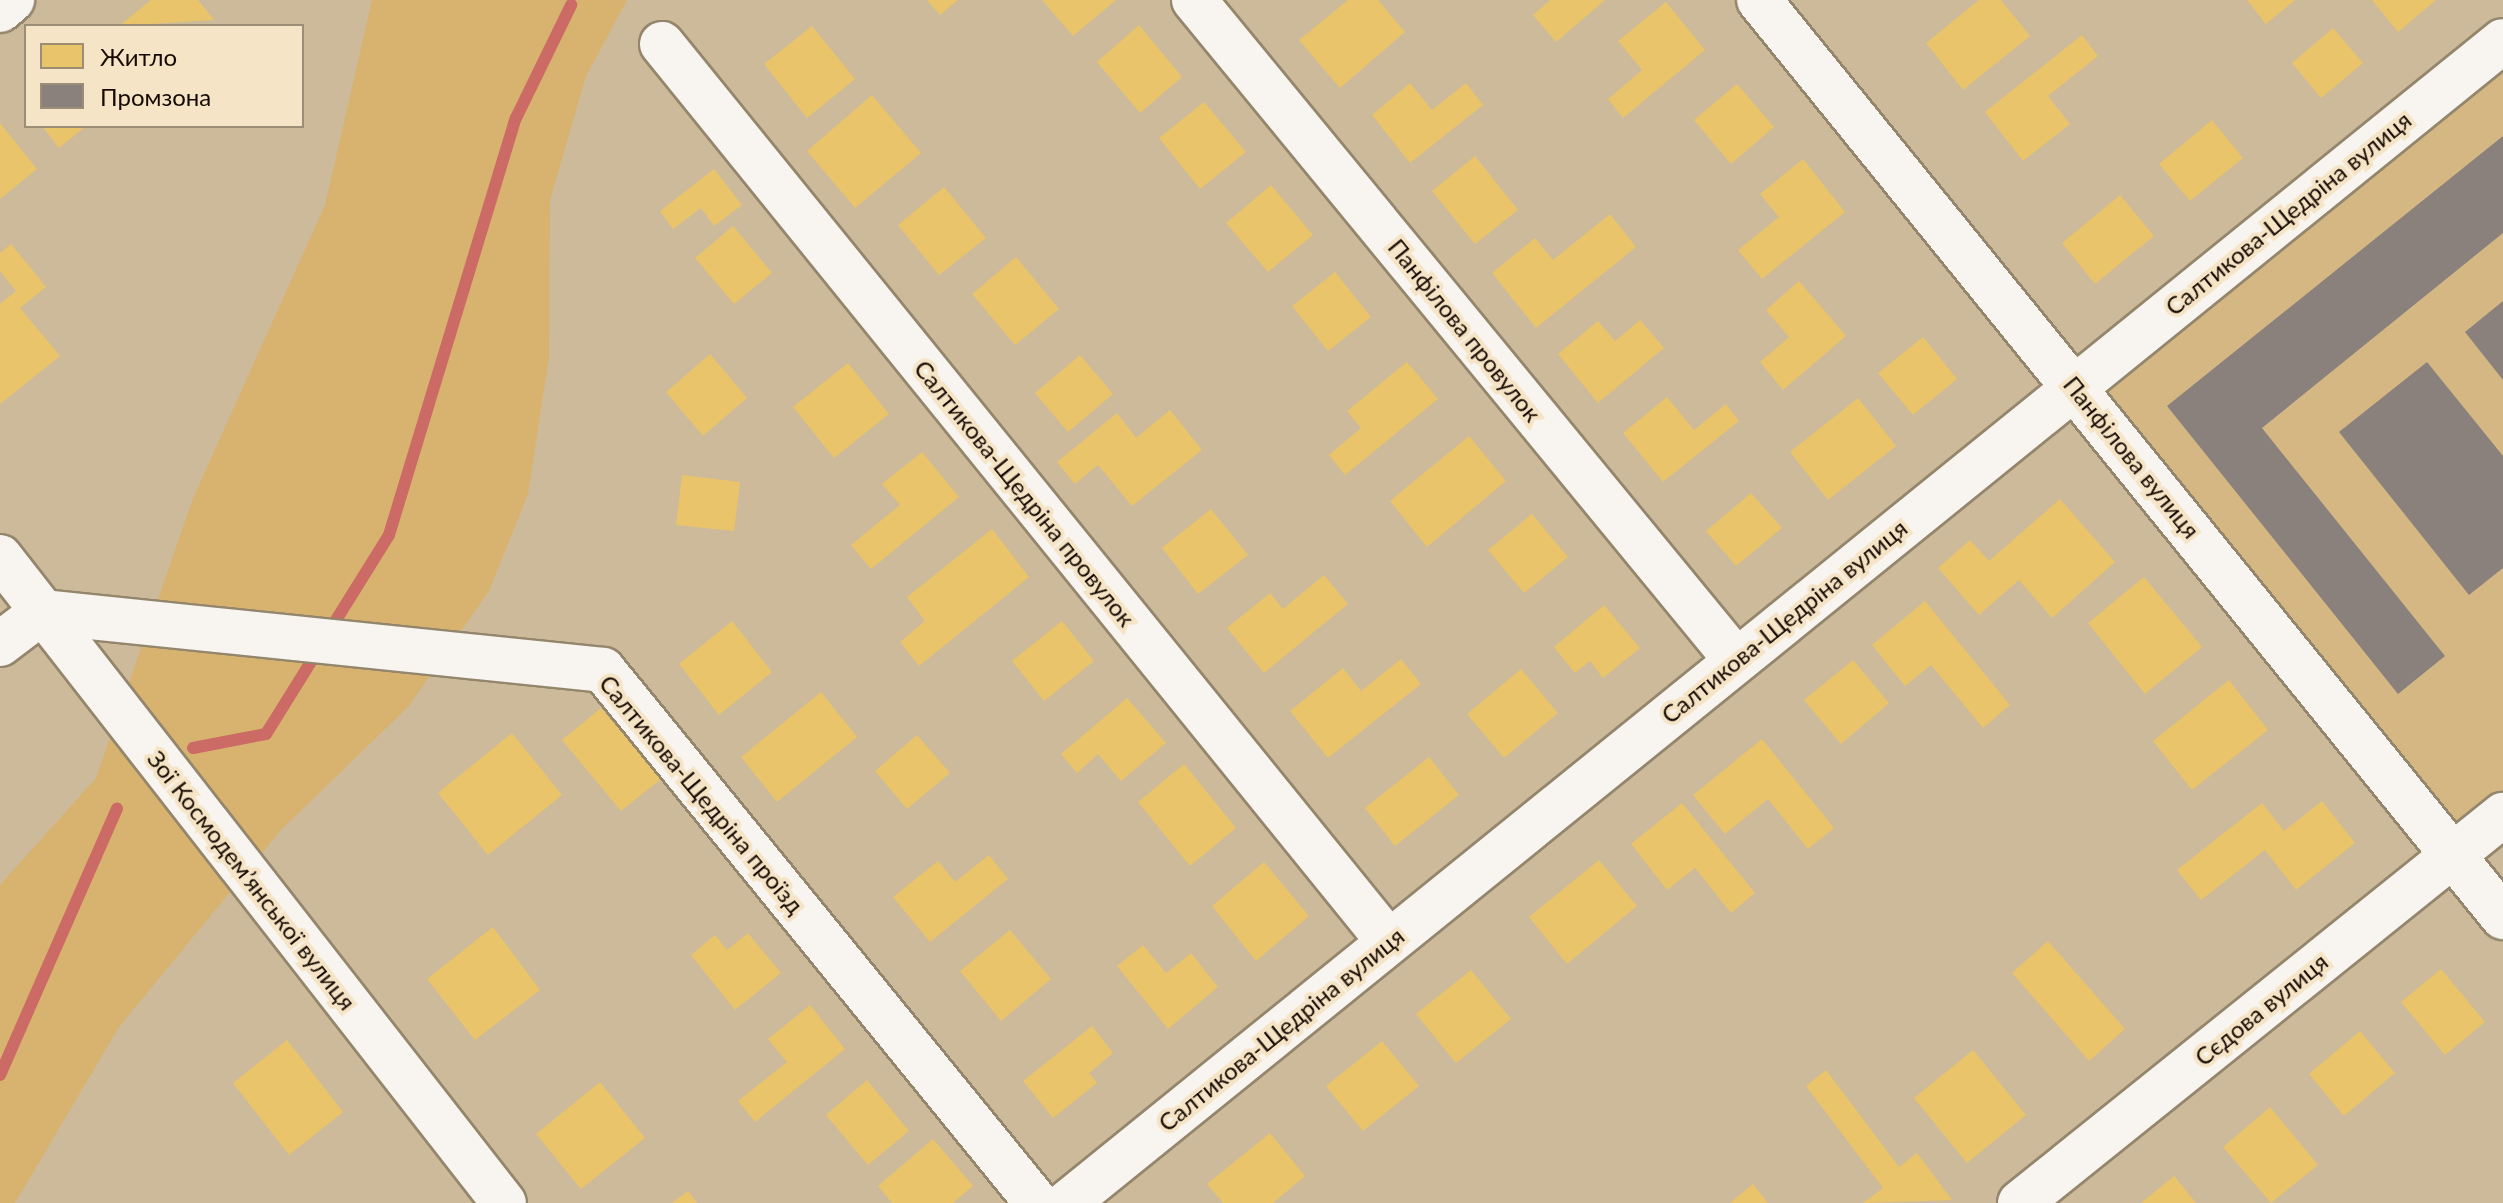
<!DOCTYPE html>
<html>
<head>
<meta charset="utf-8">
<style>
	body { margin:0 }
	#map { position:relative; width:2503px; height:1203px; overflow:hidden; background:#cdba9a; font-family:Lato,sans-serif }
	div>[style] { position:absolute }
	.built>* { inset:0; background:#d5b784 }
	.green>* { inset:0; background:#d8b36f }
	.homes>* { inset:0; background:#e9c46a }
	.industry>* { inset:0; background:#8a817c }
	.stream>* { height:12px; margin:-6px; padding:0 6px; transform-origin:6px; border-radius:6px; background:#cc6a66 }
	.roads { filter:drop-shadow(2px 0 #94866c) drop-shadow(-2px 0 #94866c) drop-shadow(0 2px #94866c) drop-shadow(0 -2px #94866c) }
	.minor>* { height:44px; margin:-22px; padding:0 22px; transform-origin:22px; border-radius:22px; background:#f8f5f0 }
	span { translate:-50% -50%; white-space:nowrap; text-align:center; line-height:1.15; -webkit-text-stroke:8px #f5e4c6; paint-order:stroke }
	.street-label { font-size:24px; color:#160a00 }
	.legend { position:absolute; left:24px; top:24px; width:280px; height:104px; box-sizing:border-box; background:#f5e4c6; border:2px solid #9c8d77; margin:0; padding:10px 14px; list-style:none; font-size:24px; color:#160a00 }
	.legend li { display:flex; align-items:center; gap:16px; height:40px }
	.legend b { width:40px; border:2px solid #9c8d77 }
</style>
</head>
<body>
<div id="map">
	<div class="built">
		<i style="clip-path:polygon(2503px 62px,2503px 797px,2459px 833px,2095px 384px)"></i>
	</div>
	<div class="green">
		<i style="clip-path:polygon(372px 0,627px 0,586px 76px,550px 200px,549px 357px,528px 494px,489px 591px,408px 707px,282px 829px,119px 1027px,15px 1203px,0 1203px,0 885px,96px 778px,193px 498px,325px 205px)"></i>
	</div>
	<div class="homes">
		<i style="clip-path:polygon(151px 0,198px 0,214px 20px,119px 26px)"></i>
		<i style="clip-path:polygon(927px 0,958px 0,940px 15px)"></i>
		<i style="clip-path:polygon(1042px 0,1116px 0,1073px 36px)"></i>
		<i style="clip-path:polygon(1348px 0,1378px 0,1405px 32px,1340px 88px,1299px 40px)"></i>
		<i style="clip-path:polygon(1550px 0,1605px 0,1556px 42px,1533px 15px)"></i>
		<i style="clip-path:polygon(1979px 0,2001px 0,2030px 36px,1963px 90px,1926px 43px)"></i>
		<i style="clip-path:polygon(2247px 0,2295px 0,2266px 24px)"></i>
		<i style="clip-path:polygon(2372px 0,2436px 0,2398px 32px)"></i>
		<i style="clip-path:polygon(1666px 2px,1705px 50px,1623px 118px,1608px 99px,1642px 70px,1618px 41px)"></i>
		<i style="clip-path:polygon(1139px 25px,1182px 77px,1140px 113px,1097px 62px)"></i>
		<i style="clip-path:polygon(812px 26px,855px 79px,807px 118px,764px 64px)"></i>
		<i style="clip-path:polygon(2333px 28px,2363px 63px,2321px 98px,2292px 63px)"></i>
		<i style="clip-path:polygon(2082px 35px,2098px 56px,2048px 96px,2070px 124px,2023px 161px,1985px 112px)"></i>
		<i style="clip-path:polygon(1410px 83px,1432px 110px,1466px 83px,1483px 105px,1410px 163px,1372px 115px)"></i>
		<i style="clip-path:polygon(1737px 84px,1774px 127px,1731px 164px,1694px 120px)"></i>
		<i style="clip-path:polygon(872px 95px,921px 153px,855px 208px,807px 151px)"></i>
		<i style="clip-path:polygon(1204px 102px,1246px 152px,1200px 189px,1159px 138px)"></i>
		<i style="clip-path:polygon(2212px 120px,2243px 158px,2190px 201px,2159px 164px)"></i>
		<i style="clip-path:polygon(0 123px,37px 169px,0 199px)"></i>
		<i style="clip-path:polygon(42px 126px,86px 126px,59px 148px)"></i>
		<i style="clip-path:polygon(1475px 156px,1518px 210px,1475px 244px,1432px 191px)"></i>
		<i style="clip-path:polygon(1803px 159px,1845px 212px,1762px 279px,1738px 250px,1779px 217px,1760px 194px)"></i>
		<i style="clip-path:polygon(714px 169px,742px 205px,714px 226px,701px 208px,673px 229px,660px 211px)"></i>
		<i style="clip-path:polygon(1271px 185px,1313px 235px,1268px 272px,1226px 223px)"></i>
		<i style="clip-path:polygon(944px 187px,986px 238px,939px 275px,898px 225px)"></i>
		<i style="clip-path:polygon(2120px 195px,2154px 236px,2095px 284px,2062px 243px)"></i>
		<i style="clip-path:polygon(1610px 214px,1636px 247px,1536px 328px,1492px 273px,1535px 238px,1553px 260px)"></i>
		<i style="clip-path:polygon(733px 226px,772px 273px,734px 304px,695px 258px)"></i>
		<i style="clip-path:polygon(11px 244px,46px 287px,20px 308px,60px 356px,0 404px,0 304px,16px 291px,0 271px,0 253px)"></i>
		<i style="clip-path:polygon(1016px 257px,1059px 309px,1015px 345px,972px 294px)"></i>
		<i style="clip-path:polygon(1335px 272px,1371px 317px,1328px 351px,1292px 306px)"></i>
		<i style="clip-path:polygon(1799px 281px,1846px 336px,1783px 390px,1760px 362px,1789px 337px,1766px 310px)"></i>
		<i style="clip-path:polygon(1640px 320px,1664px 348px,1598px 403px,1558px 354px,1598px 321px,1615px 341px)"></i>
		<i style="clip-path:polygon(1923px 337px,1957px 379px,1913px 415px,1878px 373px)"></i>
		<i style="clip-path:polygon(710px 354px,747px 398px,703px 436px,666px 392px)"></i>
		<i style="clip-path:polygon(1080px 355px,1113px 394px,1068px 432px,1035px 393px)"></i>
		<i style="clip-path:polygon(1407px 362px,1438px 399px,1345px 475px,1329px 455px,1361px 428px,1347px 411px)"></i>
		<i style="clip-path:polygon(848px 363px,889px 414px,834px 458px,793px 407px)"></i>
		<i style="clip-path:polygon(1667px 397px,1694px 430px,1726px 404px,1739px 421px,1663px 482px,1623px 433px)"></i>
		<i style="clip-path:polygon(1858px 398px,1896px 446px,1828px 500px,1790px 452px)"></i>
		<i style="clip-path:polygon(1170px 410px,1202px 450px,1132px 506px,1098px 465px,1075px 484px,1057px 462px,1117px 413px,1136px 438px)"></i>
		<i style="clip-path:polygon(1469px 436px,1506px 481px,1427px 547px,1390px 501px)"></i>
		<i style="clip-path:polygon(922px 452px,959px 497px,871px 569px,851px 545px,900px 505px,882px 484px)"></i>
		<i style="clip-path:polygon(682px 475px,740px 482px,734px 531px,676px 525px)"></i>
		<i style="clip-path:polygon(1751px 493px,1782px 528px,1736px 566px,1706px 531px)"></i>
		<i style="clip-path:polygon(2060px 499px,2115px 562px,2052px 618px,2019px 580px,1979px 615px,1938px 568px,1970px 540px,1989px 561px)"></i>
		<i style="clip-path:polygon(1211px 509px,1248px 555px,1198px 594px,1162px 548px)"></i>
		<i style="clip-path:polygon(1532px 514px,1568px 557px,1524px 593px,1488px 550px)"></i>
		<i style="clip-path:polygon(992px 529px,1029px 577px,919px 666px,900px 642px,925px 621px,907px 597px)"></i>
		<i style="clip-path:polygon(1324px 575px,1348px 604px,1264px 673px,1227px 628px,1270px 593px,1283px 609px)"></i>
		<i style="clip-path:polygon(2144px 577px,2202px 647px,2145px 694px,2088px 623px)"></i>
		<i style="clip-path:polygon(1925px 601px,2010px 705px,1983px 728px,1931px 665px,1905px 686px,1872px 645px)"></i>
		<i style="clip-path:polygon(1604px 605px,1640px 648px,1603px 678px,1590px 661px,1575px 673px,1554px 647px)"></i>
		<i style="clip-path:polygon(732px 621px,772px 672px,719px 715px,679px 664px)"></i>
		<i style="clip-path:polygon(1062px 621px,1094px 661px,1044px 701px,1012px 661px)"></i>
		<i style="clip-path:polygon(1401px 659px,1421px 684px,1328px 758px,1290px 711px,1343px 668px,1361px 691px)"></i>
		<i style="clip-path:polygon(1853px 660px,1889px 703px,1841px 744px,1804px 700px)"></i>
		<i style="clip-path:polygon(1521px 669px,1558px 713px,1504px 758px,1467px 714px)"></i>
		<i style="clip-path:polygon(2229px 680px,2268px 730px,2192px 790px,2153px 741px)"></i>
		<i style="clip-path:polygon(821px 692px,857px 737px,777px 802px,741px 757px)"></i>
		<i style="clip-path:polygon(1127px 698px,1166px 743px,1121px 781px,1098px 754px,1077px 773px,1061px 754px)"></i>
		<i style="clip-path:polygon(601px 708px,661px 779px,621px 811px,562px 740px)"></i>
		<i style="clip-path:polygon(512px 733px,562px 795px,488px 855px,438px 793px)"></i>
		<i style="clip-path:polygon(917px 735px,950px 773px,907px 809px,875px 771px)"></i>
		<i style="clip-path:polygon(1762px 739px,1834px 828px,1808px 849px,1768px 799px,1725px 834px,1693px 795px)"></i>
		<i style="clip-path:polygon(1429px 757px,1459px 795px,1395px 846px,1365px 808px)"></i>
		<i style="clip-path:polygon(1184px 764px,1236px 828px,1190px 866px,1138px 802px)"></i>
		<i style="clip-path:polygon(2322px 801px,2355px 843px,2296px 890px,2265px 850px,2201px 900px,2177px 870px,2262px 803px,2284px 831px)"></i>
		<i style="clip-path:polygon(1682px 803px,1755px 893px,1731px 913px,1695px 868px,1667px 890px,1631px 844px)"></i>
		<i style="clip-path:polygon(989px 855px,1008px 879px,930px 942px,893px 897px,938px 861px,955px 882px)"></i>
		<i style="clip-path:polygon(1599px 860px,1637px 906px,1567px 964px,1529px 917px)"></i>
		<i style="clip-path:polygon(1264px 862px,1309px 916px,1256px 961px,1212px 906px)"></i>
		<i style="clip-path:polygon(493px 927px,540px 990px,475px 1040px,427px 979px)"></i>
		<i style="clip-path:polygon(1010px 930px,1051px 979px,1001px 1021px,960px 971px)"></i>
		<i style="clip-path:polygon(748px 933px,781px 973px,735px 1010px,691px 955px,715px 935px,727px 950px)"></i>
		<i style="clip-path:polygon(2048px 941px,2125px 1029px,2089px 1061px,2012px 973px)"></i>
		<i style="clip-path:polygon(1143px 945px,1166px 973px,1191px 953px,1218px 987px,1168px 1029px,1117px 966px)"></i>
		<i style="clip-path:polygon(2441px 969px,2485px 1022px,2445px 1055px,2401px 1002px)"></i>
		<i style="clip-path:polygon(1471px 970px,1511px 1019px,1456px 1063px,1416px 1014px)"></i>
		<i style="clip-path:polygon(810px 1005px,845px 1049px,755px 1122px,738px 1101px,787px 1062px,768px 1039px)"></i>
		<i style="clip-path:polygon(1092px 1026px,1113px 1053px,1089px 1073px,1097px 1083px,1053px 1118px,1023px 1081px)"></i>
		<i style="clip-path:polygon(2360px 1031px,2395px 1073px,2344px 1116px,2309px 1074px)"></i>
		<i style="clip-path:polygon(287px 1040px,343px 1112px,289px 1155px,233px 1083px)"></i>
		<i style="clip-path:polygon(1382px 1041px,1419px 1086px,1363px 1131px,1326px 1086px)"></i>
		<i style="clip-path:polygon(1973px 1050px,2026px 1115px,1967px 1163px,1914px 1098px)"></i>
		<i style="clip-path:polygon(1826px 1070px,1899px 1167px,1917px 1153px,1952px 1200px,1863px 1203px,1883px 1188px,1806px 1086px)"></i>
		<i style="clip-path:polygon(867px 1080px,909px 1131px,868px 1165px,826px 1115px)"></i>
		<i style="clip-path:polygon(600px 1082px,645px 1138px,581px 1189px,536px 1134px)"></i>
		<i style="clip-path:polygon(2270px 1107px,2318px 1165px,2271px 1203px,2223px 1147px)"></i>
		<i style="clip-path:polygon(1270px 1133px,1305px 1176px,1273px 1203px,1223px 1203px,1207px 1184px)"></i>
		<i style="clip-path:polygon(933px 1139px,973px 1186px,953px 1203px,892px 1203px,878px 1186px)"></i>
		<i style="clip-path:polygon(2174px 1176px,2196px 1203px,2141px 1203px)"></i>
		<i style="clip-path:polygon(1753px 1184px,1768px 1203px,1730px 1203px)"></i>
		<i style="clip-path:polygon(688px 1191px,697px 1203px,672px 1203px)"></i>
	</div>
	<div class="industry">
		<i style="clip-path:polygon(2503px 136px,2503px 233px,2262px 428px,2445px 656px,2398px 694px,2167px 406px)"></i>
		<i style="clip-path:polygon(2503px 301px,2503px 380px,2465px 332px)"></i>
		<i style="clip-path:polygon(2427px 362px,2503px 456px,2503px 568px,2469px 595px,2339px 432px)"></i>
	</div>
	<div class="stream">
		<i style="left:328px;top:633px;width:115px;rotate:-58.1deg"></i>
		<i style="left:389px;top:535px;width:436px;rotate:-73.1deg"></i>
		<i style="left:516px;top:118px;width:126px;rotate:-64deg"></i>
		<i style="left:193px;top:748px;width:74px;rotate:-10.9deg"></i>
		<i style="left:266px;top:734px;width:100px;rotate:-58.1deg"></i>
		<i style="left:0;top:1075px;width:291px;rotate:-66.3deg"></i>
	</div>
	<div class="roads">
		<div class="minor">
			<i style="left:1194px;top:0;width:854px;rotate:50.61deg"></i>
			<i style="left:1759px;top:0;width:1181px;rotate:50.95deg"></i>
			<i style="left:0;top:10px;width:16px;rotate:-40deg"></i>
			<i style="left:662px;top:44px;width:1155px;rotate:51.01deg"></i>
			<i style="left:0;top:557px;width:819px;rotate:52.04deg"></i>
			<i style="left:42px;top:612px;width:564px;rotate:5.9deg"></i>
			<i style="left:603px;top:670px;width:687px;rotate:50.85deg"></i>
			<i style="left:0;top:644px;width:53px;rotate:-37.3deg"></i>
			<i style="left:1067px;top:1203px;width:1847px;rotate:-38.98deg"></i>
			<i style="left:2020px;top:1203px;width:620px;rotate:-38.78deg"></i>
		</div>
	</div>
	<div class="street-label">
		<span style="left:2288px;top:213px;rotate:-39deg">Салтикова-Щедріна вулиця</span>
		<span style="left:1465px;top:330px;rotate:51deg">Панфілова провулок</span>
		<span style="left:2132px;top:457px;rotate:51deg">Панфілова вулиця</span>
		<span style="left:1025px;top:493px;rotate:51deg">Салтикова-Щедріна провулок</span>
		<span style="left:1784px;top:621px;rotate:-39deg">Салтикова-Щедріна вулиця</span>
		<span style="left:702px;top:794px;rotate:50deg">Салтикова-Щедріна проїзд</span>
		<span style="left:252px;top:880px;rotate:52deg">Зої Космодем’янської вулиця</span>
		<span style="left:2261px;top:1009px;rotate:-39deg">Сєдова вулиця</span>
		<span style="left:1281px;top:1029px;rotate:-39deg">Салтикова-Щедріна вулиця</span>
	</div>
	<ul class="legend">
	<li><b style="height:22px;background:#e9c46a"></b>Житло</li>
	<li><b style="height:22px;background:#8a817c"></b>Промзона</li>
	</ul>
</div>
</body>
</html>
